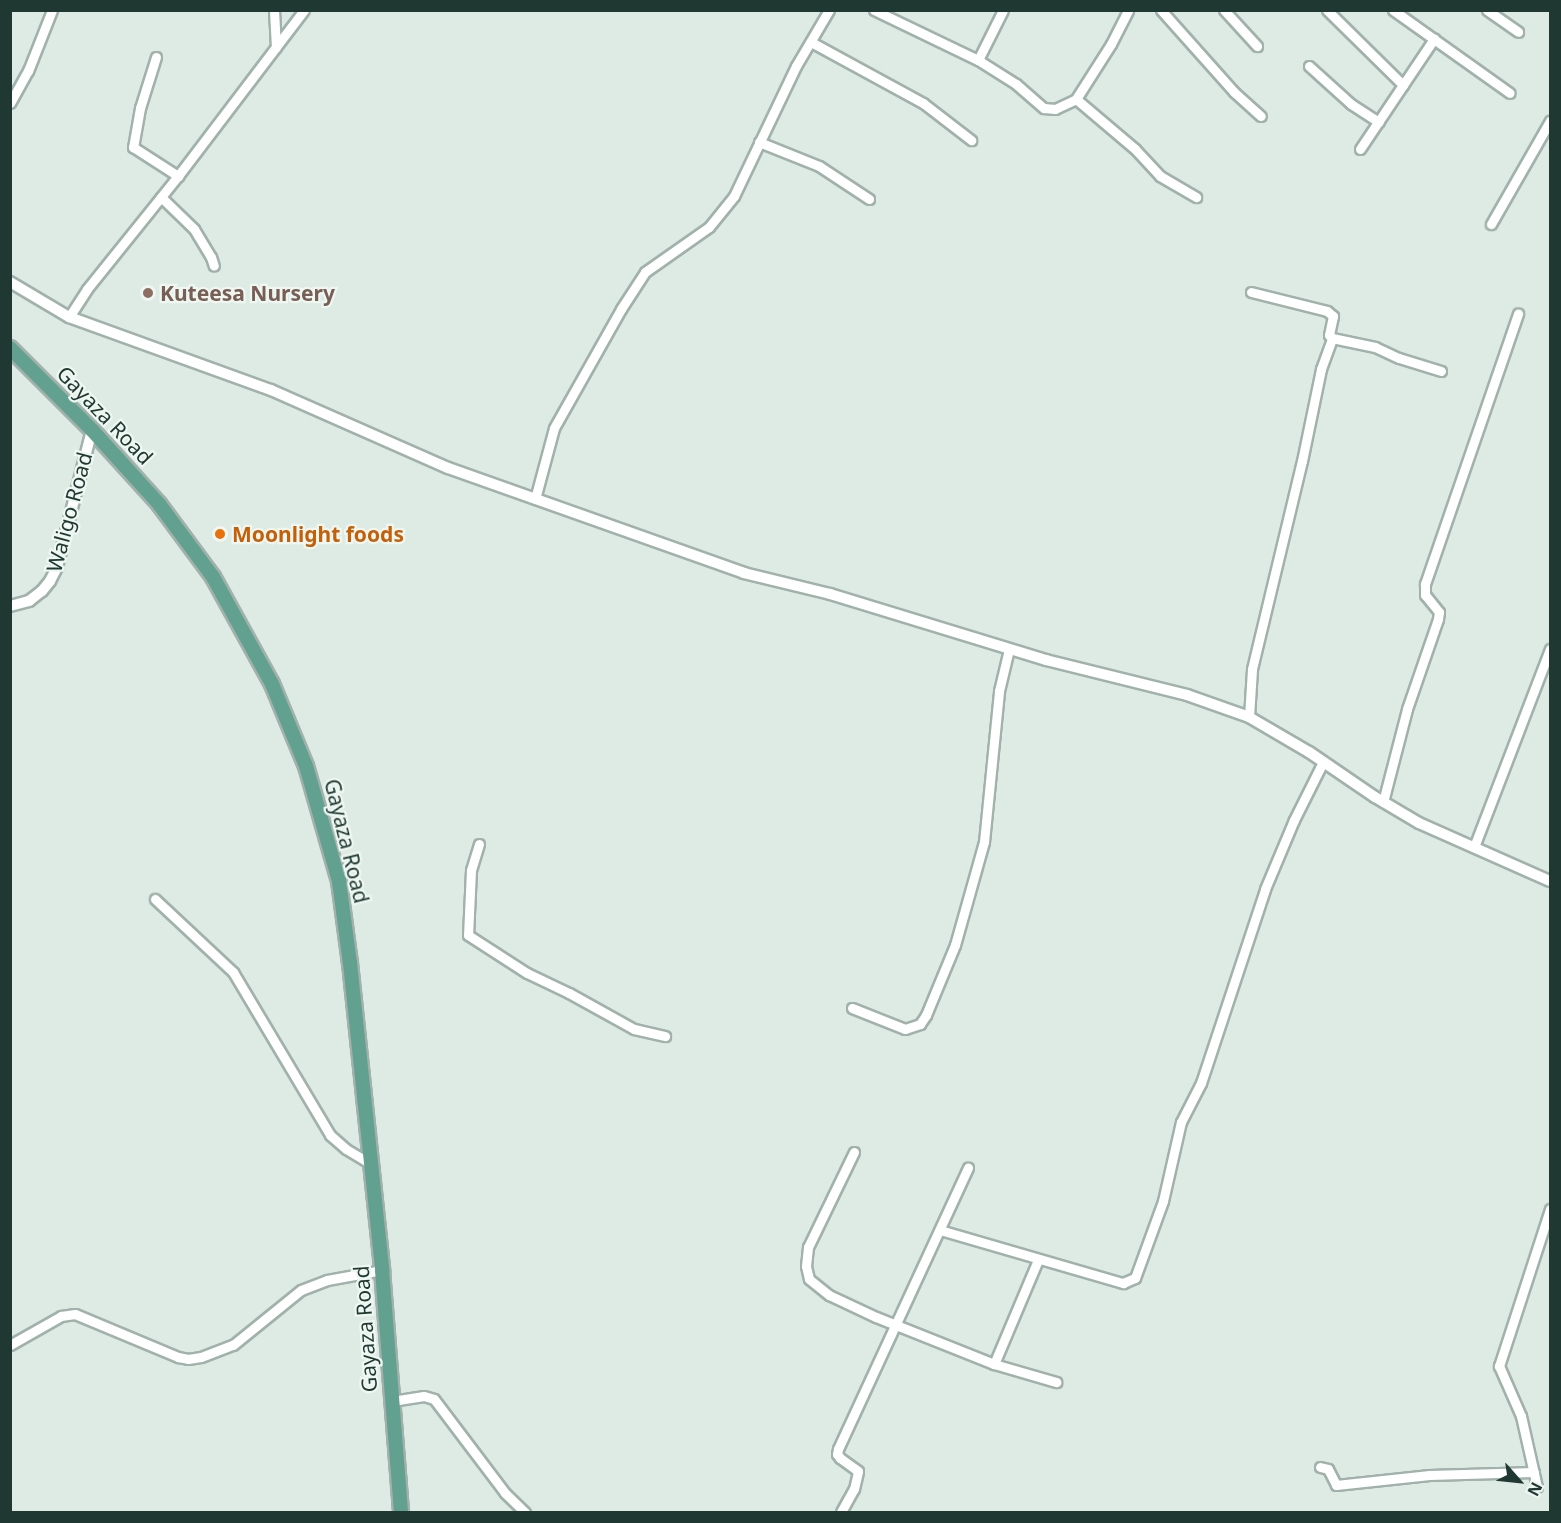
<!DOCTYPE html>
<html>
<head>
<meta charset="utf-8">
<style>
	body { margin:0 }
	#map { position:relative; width:1561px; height:1523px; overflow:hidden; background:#deeae4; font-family:"Noto Sans",sans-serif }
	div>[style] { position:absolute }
	.roads { filter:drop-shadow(2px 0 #a1b1ab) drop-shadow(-2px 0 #a1b1ab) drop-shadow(0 2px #a1b1ab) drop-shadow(0 -2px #a1b1ab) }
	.minor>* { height:9px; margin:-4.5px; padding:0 4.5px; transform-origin:4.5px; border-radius:4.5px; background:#fff }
	.tertiary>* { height:10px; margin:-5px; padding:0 5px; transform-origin:5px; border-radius:5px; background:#fff }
	.primary>* { height:14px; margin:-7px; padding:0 7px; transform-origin:7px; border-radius:7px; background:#62a090 }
	.dots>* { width:16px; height:16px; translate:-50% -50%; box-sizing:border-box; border:3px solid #eef7f2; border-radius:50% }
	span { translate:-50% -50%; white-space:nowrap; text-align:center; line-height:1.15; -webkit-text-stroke:4.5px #eef7f2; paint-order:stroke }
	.education-label { font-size:21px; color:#785e54; font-weight:700 }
	.left { translate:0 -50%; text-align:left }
	.street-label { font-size:21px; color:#1f3932 }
	.food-label { font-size:21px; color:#c56008; font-weight:700 }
	.frame { position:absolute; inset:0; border:12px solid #1f3932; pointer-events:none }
	.north { position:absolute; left:1489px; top:1451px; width:60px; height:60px; -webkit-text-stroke:4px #eef7f2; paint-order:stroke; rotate:117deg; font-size:16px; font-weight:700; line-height:24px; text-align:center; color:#1f3932 }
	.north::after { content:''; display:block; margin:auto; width:21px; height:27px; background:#1f3932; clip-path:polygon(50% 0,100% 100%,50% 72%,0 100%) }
</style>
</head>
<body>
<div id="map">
	<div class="roads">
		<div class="minor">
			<i style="left:274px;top:10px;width:37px;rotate:87deg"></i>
			<i style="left:874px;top:10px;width:115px;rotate:25.7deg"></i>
			<i style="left:978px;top:60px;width:45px;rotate:32.3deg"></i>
			<i style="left:1016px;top:84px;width:37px;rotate:41deg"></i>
			<i style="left:1044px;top:108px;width:11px;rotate:5deg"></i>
			<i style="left:1055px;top:109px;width:23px;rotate:-25deg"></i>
			<i style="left:1076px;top:99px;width:65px;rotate:-57.5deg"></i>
			<i style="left:1111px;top:44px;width:38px;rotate:-63deg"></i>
			<i style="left:1161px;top:10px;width:110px;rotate:48.3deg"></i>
			<i style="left:1234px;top:92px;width:36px;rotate:42deg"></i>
			<i style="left:1224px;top:10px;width:49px;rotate:47.5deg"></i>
			<i style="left:1327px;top:10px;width:107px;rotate:44.6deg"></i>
			<i style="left:1393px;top:10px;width:143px;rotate:35.4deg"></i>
			<i style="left:1487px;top:10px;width:38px;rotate:35deg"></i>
			<i style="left:811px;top:42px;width:128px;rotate:28.6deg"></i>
			<i style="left:923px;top:103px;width:61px;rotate:37.6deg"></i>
			<i style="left:156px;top:57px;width:53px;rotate:107.4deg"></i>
			<i style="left:140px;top:108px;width:40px;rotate:100deg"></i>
			<i style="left:133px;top:147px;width:54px;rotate:32.8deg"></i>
			<i style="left:978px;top:60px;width:56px;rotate:-63.4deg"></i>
			<i style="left:1309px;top:66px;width:57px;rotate:42.1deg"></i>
			<i style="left:1351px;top:104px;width:33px;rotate:33deg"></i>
			<i style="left:1076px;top:99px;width:77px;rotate:40.3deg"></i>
			<i style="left:1135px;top:149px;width:37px;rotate:47deg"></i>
			<i style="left:1160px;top:176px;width:42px;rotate:30.3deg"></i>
			<i style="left:10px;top:103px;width:37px;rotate:-61deg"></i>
			<i style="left:28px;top:71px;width:66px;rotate:-68.5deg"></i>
			<i style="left:759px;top:142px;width:65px;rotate:21.8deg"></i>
			<i style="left:819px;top:166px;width:60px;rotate:33.4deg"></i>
			<i style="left:1360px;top:149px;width:133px;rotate:-56.1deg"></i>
			<i style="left:161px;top:197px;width:46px;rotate:44.1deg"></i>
			<i style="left:194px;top:229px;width:33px;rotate:59deg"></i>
			<i style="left:211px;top:257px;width:9px;rotate:72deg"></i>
			<i style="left:1491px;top:224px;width:119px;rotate:-60.2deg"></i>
			<i style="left:1251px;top:292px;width:78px;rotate:14deg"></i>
			<i style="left:1327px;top:311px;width:8px;rotate:40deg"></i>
			<i style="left:1333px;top:316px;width:19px;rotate:102deg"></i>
			<i style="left:1329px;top:335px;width:4px;rotate:45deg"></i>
			<i style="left:1332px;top:338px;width:44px;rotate:11.8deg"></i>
			<i style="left:1375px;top:347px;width:26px;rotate:25deg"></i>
			<i style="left:1399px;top:358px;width:44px;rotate:17.2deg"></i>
			<i style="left:69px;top:317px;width:33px;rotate:-57deg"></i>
			<i style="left:87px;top:289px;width:145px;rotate:-51.2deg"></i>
			<i style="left:178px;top:176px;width:208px;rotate:-52.8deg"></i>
			<i style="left:535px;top:499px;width:73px;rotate:-75deg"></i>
			<i style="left:554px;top:428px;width:137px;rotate:-60.6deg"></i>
			<i style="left:621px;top:309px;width:44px;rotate:-57deg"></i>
			<i style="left:645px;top:272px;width:78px;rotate:-35.1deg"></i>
			<i style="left:709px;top:227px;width:40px;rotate:-51deg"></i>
			<i style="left:734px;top:196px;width:144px;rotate:-64.5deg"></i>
			<i style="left:796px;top:66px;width:65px;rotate:-59.5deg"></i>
			<i style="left:1249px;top:717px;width:48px;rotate:-86.4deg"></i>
			<i style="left:1252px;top:669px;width:214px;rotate:-76.5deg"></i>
			<i style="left:1302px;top:461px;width:94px;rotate:-78.3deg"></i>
			<i style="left:1321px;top:369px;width:33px;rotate:-70deg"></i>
			<i style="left:1383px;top:802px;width:96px;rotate:-75.5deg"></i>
			<i style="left:1407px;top:709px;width:95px;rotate:-71deg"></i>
			<i style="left:1438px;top:619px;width:7px;rotate:-82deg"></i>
			<i style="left:1439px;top:612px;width:22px;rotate:-129deg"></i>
			<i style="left:1425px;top:595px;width:11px;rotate:-90deg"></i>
			<i style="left:1425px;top:584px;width:286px;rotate:-71deg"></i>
			<i style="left:479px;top:844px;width:27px;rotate:107deg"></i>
			<i style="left:471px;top:870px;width:65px;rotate:92.6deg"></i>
			<i style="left:468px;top:935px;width:70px;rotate:32.8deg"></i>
			<i style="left:527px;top:973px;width:47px;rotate:25.5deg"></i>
			<i style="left:569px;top:993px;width:74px;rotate:29deg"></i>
			<i style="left:634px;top:1029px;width:32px;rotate:13deg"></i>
			<i style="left:1474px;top:847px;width:212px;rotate:-69deg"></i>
			<i style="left:155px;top:899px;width:107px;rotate:43.1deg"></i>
			<i style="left:233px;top:972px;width:190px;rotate:59.2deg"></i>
			<i style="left:330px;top:1135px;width:21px;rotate:41deg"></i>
			<i style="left:346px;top:1149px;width:29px;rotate:31deg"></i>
			<i style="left:852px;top:1008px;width:57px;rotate:21.6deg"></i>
			<i style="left:905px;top:1029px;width:16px;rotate:-18deg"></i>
			<i style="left:920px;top:1024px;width:11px;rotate:-56deg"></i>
			<i style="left:926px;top:1015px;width:76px;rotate:-67.5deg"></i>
			<i style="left:955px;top:945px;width:107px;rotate:-74.3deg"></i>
			<i style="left:984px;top:842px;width:152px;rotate:-84.3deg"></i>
			<i style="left:999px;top:691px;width:43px;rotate:-76.6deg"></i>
			<i style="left:854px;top:1152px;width:106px;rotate:115.8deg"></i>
			<i style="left:808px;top:1247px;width:19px;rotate:96deg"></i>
			<i style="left:806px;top:1266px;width:13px;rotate:77deg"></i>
			<i style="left:809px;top:1279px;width:26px;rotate:39deg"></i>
			<i style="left:829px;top:1295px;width:52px;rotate:25.1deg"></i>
			<i style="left:876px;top:1317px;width:127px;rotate:21.7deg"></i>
			<i style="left:994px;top:1364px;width:65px;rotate:16.2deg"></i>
			<i style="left:940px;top:1230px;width:191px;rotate:16.2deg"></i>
			<i style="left:1123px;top:1283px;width:13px;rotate:-23deg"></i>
			<i style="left:1135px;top:1278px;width:82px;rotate:-70deg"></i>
			<i style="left:1163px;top:1201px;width:81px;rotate:-77.2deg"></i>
			<i style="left:1181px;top:1122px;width:44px;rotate:-62.9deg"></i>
			<i style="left:1201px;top:1083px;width:204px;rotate:-71.7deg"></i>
			<i style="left:1265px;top:889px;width:75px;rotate:-67.2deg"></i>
			<i style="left:1294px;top:820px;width:65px;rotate:-63.4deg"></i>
			<i style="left:10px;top:1345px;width:59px;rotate:-29.6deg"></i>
			<i style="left:61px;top:1316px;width:14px;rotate:-8deg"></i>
			<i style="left:75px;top:1314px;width:112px;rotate:22.7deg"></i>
			<i style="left:178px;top:1357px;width:10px;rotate:11deg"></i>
			<i style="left:188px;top:1359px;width:13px;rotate:-9deg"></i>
			<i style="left:201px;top:1357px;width:34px;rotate:-21deg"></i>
			<i style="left:233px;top:1345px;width:87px;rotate:-39deg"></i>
			<i style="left:301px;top:1290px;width:28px;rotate:-21deg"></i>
			<i style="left:327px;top:1280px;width:56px;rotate:-10.3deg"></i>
			<i style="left:994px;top:1364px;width:113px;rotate:-67.1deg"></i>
			<i style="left:392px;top:1401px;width:32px;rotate:-9deg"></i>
			<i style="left:424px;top:1396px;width:10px;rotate:17deg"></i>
			<i style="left:434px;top:1399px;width:118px;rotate:52.9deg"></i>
			<i style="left:505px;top:1493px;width:28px;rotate:44deg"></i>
			<i style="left:1320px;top:1467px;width:8px;rotate:14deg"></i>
			<i style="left:1328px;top:1469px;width:18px;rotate:63deg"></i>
			<i style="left:1336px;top:1485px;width:94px;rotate:-6.1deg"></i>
			<i style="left:1429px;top:1475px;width:105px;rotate:-1.6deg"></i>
			<i style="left:1537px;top:1487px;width:73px;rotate:-102.7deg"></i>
			<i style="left:1521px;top:1416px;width:55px;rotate:-113.7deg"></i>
			<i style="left:1499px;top:1366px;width:165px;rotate:-72deg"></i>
			<i style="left:841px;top:1512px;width:26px;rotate:-61deg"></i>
			<i style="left:854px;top:1489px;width:18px;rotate:-77deg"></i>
			<i style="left:858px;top:1471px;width:22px;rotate:-144deg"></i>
			<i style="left:840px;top:1458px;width:5px;rotate:-127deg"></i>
			<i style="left:837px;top:1454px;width:5px;rotate:-79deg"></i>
			<i style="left:838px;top:1449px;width:310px;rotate:-65.2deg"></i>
		</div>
		<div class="tertiary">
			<i style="left:10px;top:282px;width:69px;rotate:30.7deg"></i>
			<i style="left:69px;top:317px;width:215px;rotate:19.9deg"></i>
			<i style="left:271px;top:390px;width:193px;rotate:23.8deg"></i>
			<i style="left:448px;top:468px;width:314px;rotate:19.5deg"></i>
			<i style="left:744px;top:573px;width:89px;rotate:13.7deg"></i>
			<i style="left:830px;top:594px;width:226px;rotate:17deg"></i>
			<i style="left:1046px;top:660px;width:145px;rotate:13.9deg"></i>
			<i style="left:1187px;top:695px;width:66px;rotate:19.5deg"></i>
			<i style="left:1249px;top:717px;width:69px;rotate:30.3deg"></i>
			<i style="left:1309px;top:752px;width:80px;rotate:34.3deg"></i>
			<i style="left:1375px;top:797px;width:51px;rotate:30.6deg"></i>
			<i style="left:1419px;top:823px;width:143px;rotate:23.9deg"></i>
			<i style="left:10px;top:606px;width:20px;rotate:-15deg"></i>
			<i style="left:29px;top:601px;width:16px;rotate:-38deg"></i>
			<i style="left:42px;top:591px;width:13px;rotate:-51deg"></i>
			<i style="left:50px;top:581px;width:16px;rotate:-63deg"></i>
			<i style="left:57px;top:567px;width:141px;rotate:-75.7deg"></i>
		</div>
		<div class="primary">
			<i style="left:10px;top:348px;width:116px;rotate:45deg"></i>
			<i style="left:92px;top:430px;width:100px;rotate:47.8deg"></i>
			<i style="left:159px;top:504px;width:91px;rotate:53.5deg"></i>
			<i style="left:213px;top:577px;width:122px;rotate:61.1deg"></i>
			<i style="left:272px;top:684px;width:89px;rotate:67.5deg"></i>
			<i style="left:306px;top:766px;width:120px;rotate:74deg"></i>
			<i style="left:339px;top:881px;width:83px;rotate:82.4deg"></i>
			<i style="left:350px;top:963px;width:309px;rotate:84deg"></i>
			<i style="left:382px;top:1270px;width:243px;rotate:85.5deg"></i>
		</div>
	</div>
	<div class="dots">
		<i style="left:148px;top:293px;background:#8d6e63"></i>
		<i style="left:220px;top:534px;background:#e8710a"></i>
	</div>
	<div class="education-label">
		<span class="left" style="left:160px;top:293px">Kuteesa Nursery</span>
	</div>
	<div class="street-label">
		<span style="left:105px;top:415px;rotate:46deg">Gayaza Road</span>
		<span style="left:69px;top:512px;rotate:-75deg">Waligo Road</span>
		<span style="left:347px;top:841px;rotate:76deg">Gayaza Road</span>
		<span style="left:365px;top:1329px;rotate:-94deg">Gayaza Road</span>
	</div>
	<div class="food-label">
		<span class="left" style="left:232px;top:534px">Moonlight foods</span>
	</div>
	<div class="frame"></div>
	<div class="north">N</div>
</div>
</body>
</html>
